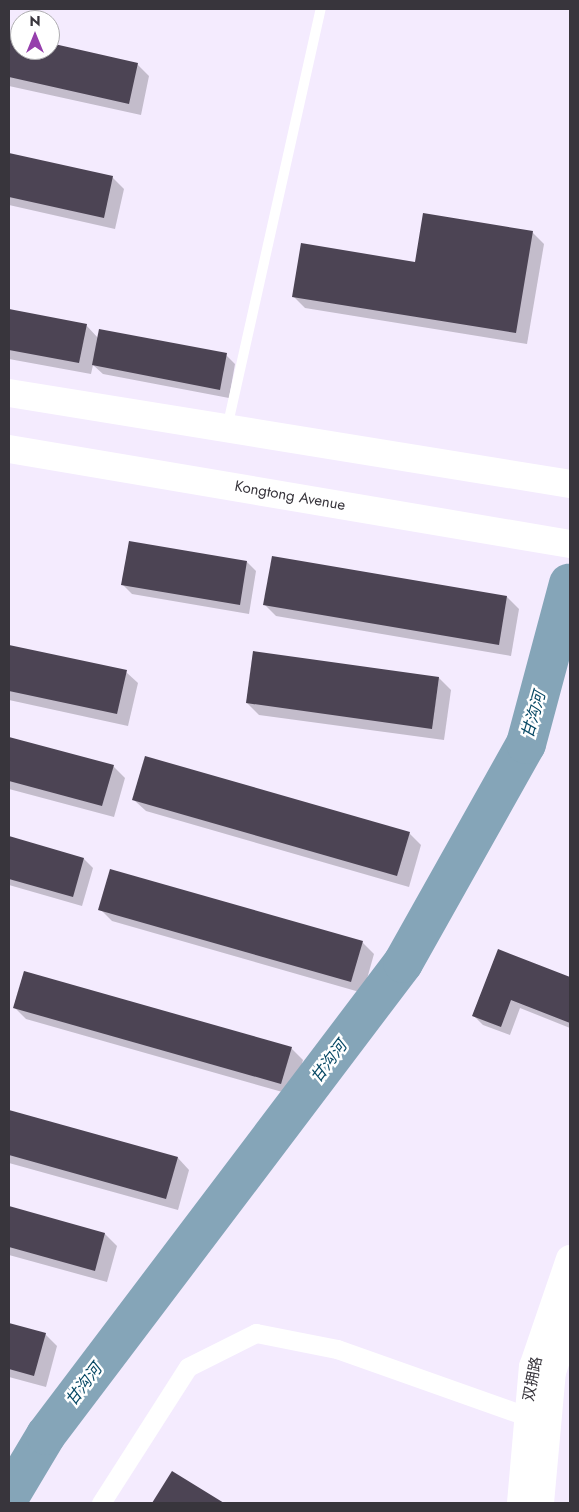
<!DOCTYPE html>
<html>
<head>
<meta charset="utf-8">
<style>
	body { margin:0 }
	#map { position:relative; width:579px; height:1512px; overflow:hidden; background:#f4ebfe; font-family:Jost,"Noto Sans SC",sans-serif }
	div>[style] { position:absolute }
	.shadow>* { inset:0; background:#0003 }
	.river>* { height:40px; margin:-20px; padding:0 20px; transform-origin:20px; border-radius:20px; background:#85a5b8 }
	.building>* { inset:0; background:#4c4454 }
	.service>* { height:10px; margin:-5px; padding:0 5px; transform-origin:5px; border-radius:5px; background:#fff }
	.minor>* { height:19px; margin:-9.5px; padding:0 9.5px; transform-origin:9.5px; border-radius:9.5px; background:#fff }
	.secondary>* { height:28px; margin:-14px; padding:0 14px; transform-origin:14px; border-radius:14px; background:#fff }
	.primary>* { height:28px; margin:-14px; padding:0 14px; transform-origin:14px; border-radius:14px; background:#fff }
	span { translate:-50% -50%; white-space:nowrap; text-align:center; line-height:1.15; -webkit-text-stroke:5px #fff; paint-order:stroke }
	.street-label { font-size:15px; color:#38353c }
	.water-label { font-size:16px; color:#074864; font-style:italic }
	.frame { position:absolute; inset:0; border:10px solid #38353c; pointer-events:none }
	.north { position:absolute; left:10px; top:10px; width:50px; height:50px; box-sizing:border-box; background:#fff; border:1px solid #afaeb1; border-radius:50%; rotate:0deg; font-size:14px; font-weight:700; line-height:20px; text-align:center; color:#38353c }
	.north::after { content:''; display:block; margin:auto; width:18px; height:22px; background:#963fac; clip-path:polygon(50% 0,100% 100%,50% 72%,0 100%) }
</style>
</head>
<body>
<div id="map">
	<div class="shadow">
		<i style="clip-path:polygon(9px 36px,20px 38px,20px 50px,50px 50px,50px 45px,137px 64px,149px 76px,141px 115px,9px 86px)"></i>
		<i style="clip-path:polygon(9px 155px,112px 177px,124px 189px,115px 229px,9px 205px)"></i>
		<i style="clip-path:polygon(532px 232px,544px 244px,527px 344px,305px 308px,293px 296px)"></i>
		<i style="clip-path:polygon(9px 311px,86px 325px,98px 338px,226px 355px,235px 364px,229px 398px,103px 374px,93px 365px,91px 374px,9px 359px)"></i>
		<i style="clip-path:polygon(130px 542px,247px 562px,256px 571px,249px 614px,132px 594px,122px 584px)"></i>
		<i style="clip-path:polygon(273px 557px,507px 597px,519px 609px,511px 656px,276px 616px,265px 605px)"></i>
		<i style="clip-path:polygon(9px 646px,126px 672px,138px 683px,128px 726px,9px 700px)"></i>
		<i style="clip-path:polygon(439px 678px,451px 690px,444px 740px,259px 715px,247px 703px)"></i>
		<i style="clip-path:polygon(9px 738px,113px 766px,125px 778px,114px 817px,9px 789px)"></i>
		<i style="clip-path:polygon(134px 800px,409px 833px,421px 845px,409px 887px,146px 811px)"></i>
		<i style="clip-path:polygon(9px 837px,84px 859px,93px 868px,82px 906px,9px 885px)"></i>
		<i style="clip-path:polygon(100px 909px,362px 942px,374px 954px,363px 993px,112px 921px)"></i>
		<i style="clip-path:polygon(498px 951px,570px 978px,570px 1028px,520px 1008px,510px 1035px,483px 1025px,473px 1015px)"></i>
		<i style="clip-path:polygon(14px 1007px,291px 1048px,303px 1060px,293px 1095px,26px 1019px)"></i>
		<i style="clip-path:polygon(9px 1111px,178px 1158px,189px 1170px,178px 1210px,9px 1163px)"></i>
		<i style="clip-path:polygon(9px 1207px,105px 1234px,117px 1246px,107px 1282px,9px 1255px)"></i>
		<i style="clip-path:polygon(9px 1324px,45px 1334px,57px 1346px,46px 1387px,9px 1377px)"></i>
		<i style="clip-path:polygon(172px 1473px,221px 1503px,153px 1503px)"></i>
	</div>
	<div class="river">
		<i style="left:9px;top:1497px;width:72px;rotate:-59.2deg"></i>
		<i style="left:46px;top:1435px;width:592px;rotate:-52.9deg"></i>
		<i style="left:403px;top:963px;width:251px;rotate:-60.7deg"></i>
		<i style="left:526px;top:744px;width:166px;rotate:-75deg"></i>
	</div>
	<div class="building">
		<i style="clip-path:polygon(9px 34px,20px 37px,20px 50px,50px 50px,50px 43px,138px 63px,129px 104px,9px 77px)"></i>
		<i style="clip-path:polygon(9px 153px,113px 176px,104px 218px,9px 197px)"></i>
		<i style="clip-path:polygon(423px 213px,533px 231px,516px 333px,292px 297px,301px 243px,415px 262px)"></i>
		<i style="clip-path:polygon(9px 309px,87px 324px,79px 363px,9px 350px)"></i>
		<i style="clip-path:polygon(99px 329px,227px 353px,220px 390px,92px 365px)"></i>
		<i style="clip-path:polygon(129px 541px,247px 561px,240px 605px,121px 585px)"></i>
		<i style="clip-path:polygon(272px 556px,507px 596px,499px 645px,263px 605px)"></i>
		<i style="clip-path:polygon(9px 645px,127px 670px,117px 714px,9px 691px)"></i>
		<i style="clip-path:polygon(253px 651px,439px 677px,432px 729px,246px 703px)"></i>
		<i style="clip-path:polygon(9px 737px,114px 765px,102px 806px,9px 781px)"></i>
		<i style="clip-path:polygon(145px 756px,410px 832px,397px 876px,132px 800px)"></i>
		<i style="clip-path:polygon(9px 836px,84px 858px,73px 897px,9px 879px)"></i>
		<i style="clip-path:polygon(110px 869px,363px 941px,351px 982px,98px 910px)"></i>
		<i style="clip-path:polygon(498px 949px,570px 977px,570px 1023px,511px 1000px,501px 1027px,472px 1016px)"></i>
		<i style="clip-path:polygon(24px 971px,292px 1047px,281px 1084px,13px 1008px)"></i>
		<i style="clip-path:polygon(9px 1110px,178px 1157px,166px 1199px,9px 1155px)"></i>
		<i style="clip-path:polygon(9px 1206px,105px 1233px,95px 1271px,9px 1247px)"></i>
		<i style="clip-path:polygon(9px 1323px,46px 1333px,34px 1376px,9px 1369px)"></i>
		<i style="clip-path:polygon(172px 1471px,224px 1503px,152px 1503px)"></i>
	</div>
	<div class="service">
		<i style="left:227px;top:428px;width:429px;rotate:-77.4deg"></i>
	</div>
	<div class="minor">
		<i style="left:101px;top:1503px;width:161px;rotate:-57.4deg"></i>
		<i style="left:188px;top:1367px;width:76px;rotate:-26.6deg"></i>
		<i style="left:256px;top:1333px;width:83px;rotate:11.2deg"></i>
		<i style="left:337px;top:1349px;width:201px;rotate:19.5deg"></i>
	</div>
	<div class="secondary">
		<i style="left:521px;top:1503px;width:137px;rotate:-85deg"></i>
		<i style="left:533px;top:1367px;width:114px;rotate:-71.1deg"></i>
		<i style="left:540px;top:1503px;width:132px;rotate:-84.8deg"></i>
		<i style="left:552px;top:1372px;width:57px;rotate:-71.6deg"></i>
	</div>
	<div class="primary">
		<i style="left:9px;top:393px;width:568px;rotate:9.21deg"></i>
		<i style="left:9px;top:449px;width:569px;rotate:9.61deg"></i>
	</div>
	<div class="street-label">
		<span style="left:290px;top:496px;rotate:10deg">Kongtong Avenue</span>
		<span style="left:533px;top:1379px;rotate:-79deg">双拥路</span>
	</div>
	<div class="water-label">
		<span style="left:534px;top:715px;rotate:-74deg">甘沟河</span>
		<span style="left:329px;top:1062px;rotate:-53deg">甘沟河</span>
		<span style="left:84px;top:1385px;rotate:-53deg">甘沟河</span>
	</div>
	<div class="frame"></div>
	<div class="north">N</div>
</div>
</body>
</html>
